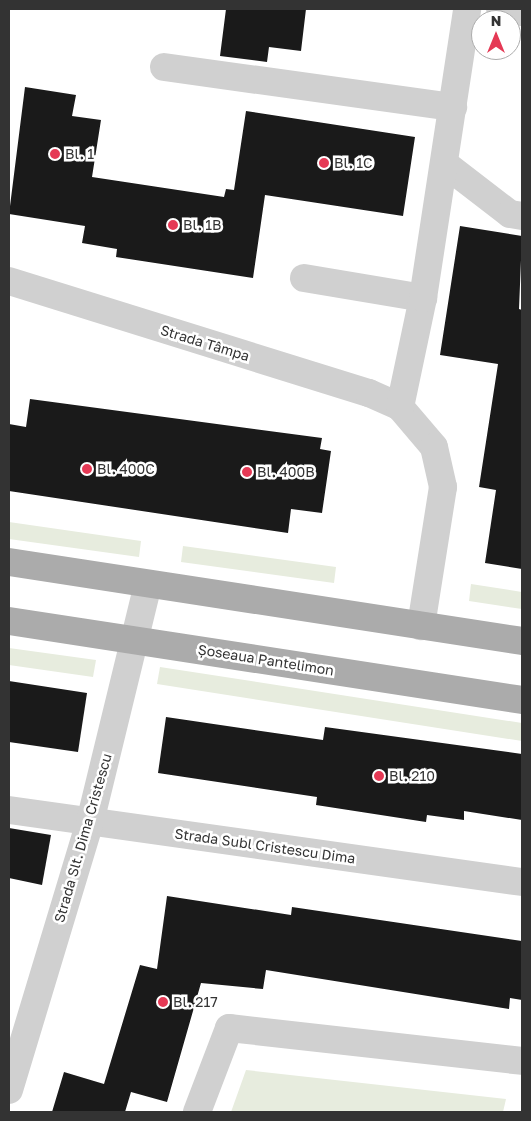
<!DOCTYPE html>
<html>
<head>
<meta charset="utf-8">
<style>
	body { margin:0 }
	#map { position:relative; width:531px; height:1121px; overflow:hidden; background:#fff; font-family:"Golos Text",sans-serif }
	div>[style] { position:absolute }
	.green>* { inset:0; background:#e7ecde }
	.building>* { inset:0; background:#1a1a1a }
	.minor>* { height:28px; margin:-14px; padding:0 14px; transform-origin:14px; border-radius:14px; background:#d0d0d0 }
	.major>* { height:28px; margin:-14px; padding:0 14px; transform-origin:14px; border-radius:14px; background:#ababab }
	.dots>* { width:14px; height:14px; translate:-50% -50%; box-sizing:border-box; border:2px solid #fff; border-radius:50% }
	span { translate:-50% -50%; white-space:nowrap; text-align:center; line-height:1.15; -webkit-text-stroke:5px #fff; paint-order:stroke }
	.poi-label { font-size:14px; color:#333 }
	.left { translate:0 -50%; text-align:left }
	.street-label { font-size:14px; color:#333 }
	.frame { position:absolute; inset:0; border:10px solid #333; pointer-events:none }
	.north { position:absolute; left:471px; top:10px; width:50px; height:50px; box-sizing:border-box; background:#fff; border:1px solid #adadad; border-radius:50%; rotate:0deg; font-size:14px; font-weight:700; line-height:20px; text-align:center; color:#333 }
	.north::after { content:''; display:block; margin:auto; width:18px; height:22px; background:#e53955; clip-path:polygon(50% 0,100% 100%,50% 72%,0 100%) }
</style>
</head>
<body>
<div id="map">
	<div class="green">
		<i style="clip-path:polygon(9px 522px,141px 541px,139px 557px,9px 539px)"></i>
		<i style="clip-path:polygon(183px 546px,336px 567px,334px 583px,181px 562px)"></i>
		<i style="clip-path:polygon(471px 584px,522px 592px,522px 609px,469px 601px)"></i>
		<i style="clip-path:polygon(9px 648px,96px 660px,93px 677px,9px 665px)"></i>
		<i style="clip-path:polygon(160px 667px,522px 723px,522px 741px,157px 684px)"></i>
		<i style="clip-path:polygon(246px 1070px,506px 1099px,503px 1112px,231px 1112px)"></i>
	</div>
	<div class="building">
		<i style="clip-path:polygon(226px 9px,306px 9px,301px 51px,269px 47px,267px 62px,220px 56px)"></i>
		<i style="clip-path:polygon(25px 87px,76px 95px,72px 116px,101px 120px,92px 177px,224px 197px,226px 189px,234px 190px,246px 111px,415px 137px,403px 216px,265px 195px,253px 278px,116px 257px,117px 249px,82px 243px,85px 226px,9px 214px)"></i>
		<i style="clip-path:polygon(460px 226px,522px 236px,519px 309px,522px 310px,522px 569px,485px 563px,496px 490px,479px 487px,498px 364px,440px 355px)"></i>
		<i style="clip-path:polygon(30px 399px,322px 438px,320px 449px,331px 451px,322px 513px,291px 509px,288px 533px,9px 491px,9px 424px,26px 427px)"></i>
		<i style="clip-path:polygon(9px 681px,87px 693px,78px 752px,9px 742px)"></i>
		<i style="clip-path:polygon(166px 717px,323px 740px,325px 727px,522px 754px,522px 820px,464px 811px,464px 820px,427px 815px,426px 822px,316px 805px,317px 797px,158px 773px)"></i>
		<i style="clip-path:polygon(9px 828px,51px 835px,42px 885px,9px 878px)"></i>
		<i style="clip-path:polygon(167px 896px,291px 915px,292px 907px,522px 941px,522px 1000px,510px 998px,509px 1009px,266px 970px,263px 989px,201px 983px,167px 1102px,131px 1092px,125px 1112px,52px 1112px,64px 1072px,104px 1084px,140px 965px,157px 969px)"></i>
	</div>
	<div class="minor">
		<i style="left:500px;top:9px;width:22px;rotate:8deg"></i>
		<i style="left:164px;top:67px;width:292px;rotate:7.9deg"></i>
		<i style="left:445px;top:164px;width:82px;rotate:37.6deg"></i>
		<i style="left:510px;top:214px;width:12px;rotate:9deg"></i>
		<i style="left:304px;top:278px;width:121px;rotate:9.5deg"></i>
		<i style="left:9px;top:281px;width:377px;rotate:17.3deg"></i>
		<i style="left:369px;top:393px;width:34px;rotate:24deg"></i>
		<i style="left:400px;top:407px;width:52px;rotate:49.6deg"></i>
		<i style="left:434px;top:447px;width:41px;rotate:77.3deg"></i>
		<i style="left:443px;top:487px;width:141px;rotate:99deg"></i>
		<i style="left:400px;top:407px;width:111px;rotate:-78.1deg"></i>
		<i style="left:423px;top:298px;width:292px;rotate:-81.3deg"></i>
		<i style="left:9px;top:810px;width:518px;rotate:7.99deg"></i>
		<i style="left:9px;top:1090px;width:280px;rotate:-73.2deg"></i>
		<i style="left:90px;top:822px;width:245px;rotate:-76.3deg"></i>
		<i style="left:197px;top:1112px;width:90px;rotate:-69.1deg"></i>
		<i style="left:229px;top:1028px;width:295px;rotate:6.4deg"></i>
	</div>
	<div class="major">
		<i style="left:9px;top:562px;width:519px;rotate:8.75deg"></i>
		<i style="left:9px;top:621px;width:519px;rotate:8.75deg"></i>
	</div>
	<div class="dots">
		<i style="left:55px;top:154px;background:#e53955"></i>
		<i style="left:324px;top:163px;background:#e53955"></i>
		<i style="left:173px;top:225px;background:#e53955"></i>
		<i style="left:87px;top:469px;background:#e53955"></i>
		<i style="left:247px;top:472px;background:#e53955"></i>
		<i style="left:379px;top:776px;background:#e53955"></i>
		<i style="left:163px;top:1002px;background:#e53955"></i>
	</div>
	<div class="poi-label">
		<span class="left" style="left:65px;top:154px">Bl. 1</span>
		<span class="left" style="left:334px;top:163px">Bl. 1C</span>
		<span class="left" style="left:183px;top:225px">Bl. 1B</span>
		<span class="left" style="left:97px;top:469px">Bl. 400C</span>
		<span class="left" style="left:257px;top:472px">Bl. 400B</span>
		<span class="left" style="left:389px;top:776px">Bl. 210</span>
		<span class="left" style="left:173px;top:1002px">Bl. 217</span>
	</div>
	<div class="street-label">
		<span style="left:205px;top:343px;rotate:17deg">Strada Tâmpa</span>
		<span style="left:266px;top:660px;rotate:9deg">Șoseaua Pantelimon</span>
		<span style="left:83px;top:838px;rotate:-74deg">Strada Slt. Dima Cristescu</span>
		<span style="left:265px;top:846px;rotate:8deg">Strada Subl Cristescu Dima</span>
	</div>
	<div class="frame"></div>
	<div class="north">N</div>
</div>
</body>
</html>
